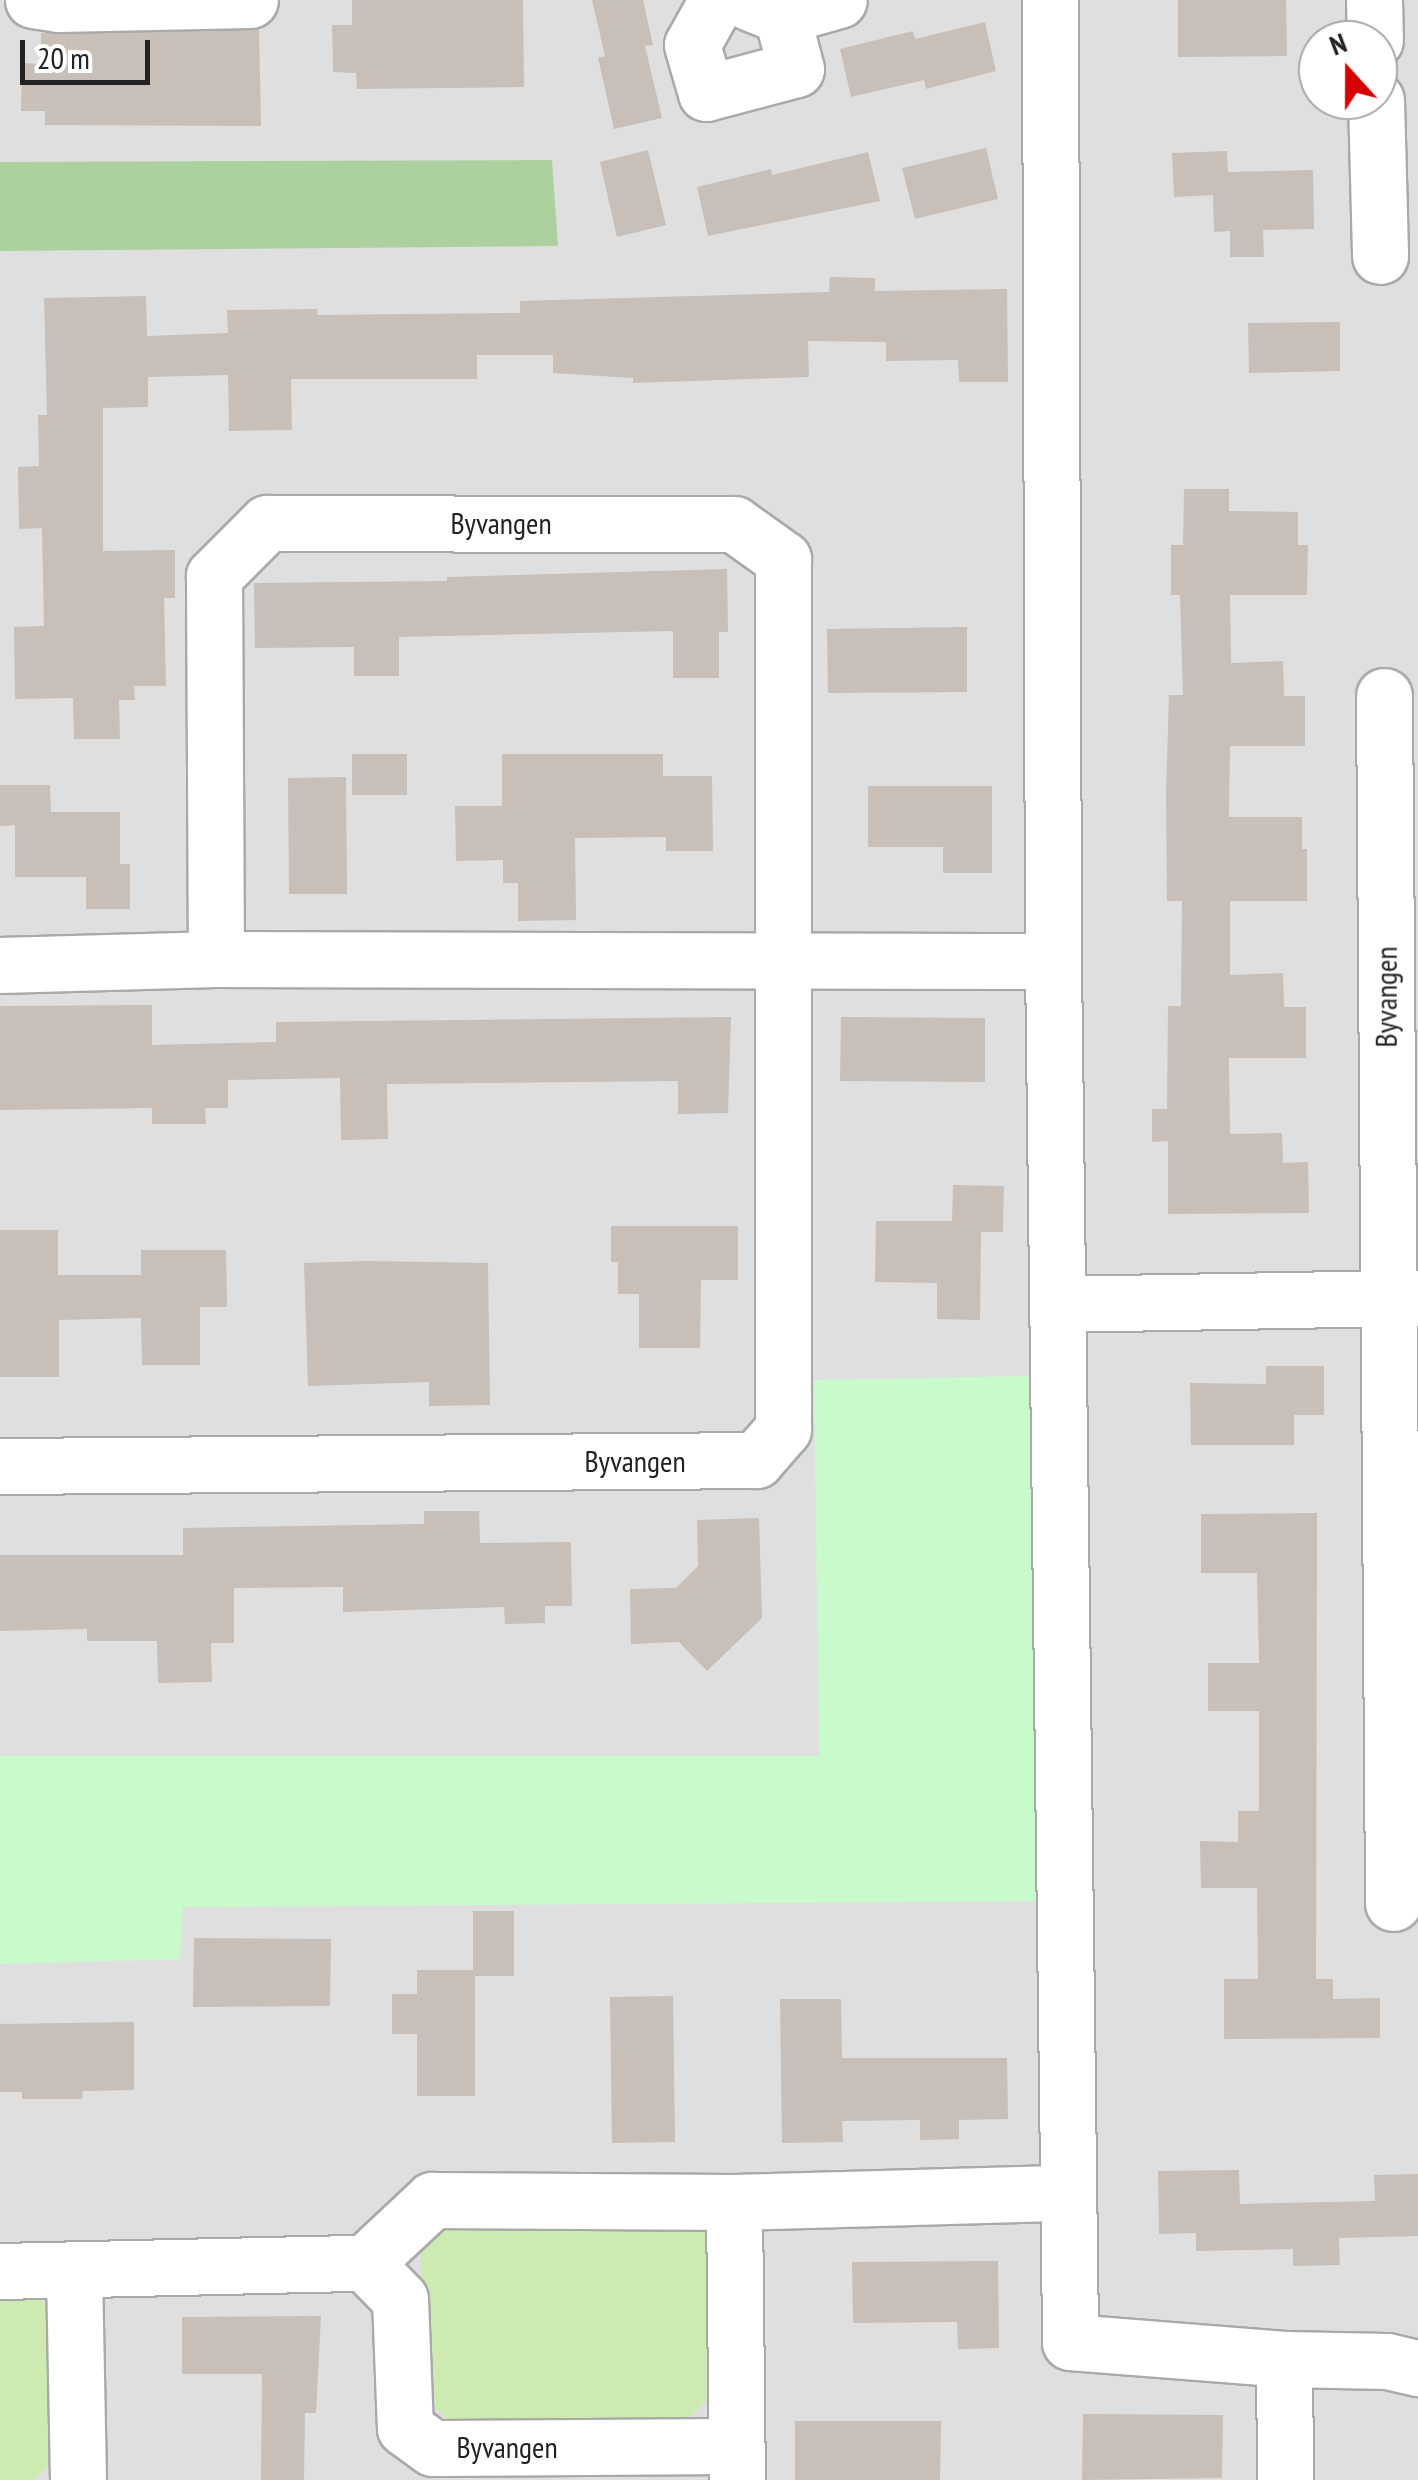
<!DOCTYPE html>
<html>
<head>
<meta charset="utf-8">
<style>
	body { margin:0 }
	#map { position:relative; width:1418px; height:2480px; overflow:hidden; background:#f2efe9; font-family:"PT Sans Narrow",sans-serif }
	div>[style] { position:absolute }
	.residential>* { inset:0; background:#e0dfdf }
	.grass>* { inset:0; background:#cdebb0 }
	.forest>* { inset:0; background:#add19e }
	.park>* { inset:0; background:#c8facc }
	.building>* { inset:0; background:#c7bfb8 }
	.roads { filter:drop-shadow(2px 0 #a9a9a9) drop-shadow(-2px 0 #a9a9a9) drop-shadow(0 2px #a9a9a9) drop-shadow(0 -2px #a9a9a9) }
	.minor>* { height:55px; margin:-27.5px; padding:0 27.5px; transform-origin:27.5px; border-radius:27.5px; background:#fff }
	span { translate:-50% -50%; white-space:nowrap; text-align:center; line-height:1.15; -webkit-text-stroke:8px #fff; paint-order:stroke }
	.street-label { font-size:30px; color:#222 }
	.north { position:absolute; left:1298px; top:20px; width:100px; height:100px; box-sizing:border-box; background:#fff; border:2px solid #a7a7a7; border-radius:50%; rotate:339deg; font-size:28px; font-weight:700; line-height:40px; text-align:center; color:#222 }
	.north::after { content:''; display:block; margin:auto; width:35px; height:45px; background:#d40000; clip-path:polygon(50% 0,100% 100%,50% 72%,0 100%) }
	.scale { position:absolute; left:20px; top:40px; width:130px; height:45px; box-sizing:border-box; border:5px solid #222; border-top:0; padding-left:12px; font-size:30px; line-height:35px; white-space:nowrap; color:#222; -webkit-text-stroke:8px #fff; paint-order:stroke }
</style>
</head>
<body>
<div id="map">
	<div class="residential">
		<i style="clip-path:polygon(evenodd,0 0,1418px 0,1418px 2480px,0 2480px,0 0,1318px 40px,1378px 40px,1378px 100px,1318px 100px,1318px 40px)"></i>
	</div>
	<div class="grass">
		<i style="clip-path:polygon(684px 2213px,721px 2247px,722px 2385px,687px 2420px,450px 2422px,422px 2394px,421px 2235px,442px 2214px)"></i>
		<i style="clip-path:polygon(0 2281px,19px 2281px,56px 2315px,59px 2455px,33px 2480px,0 2480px)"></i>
	</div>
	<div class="forest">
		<i style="clip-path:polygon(552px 160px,558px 246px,0 251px,0 162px)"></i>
	</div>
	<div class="park">
		<i style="clip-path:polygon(1035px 1376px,1038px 1901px,183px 1907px,180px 1959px,0 1964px,0 1756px,819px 1756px,814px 1380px)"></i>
	</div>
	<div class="building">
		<i style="clip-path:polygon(352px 0,523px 0,524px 87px,357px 89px,356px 73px,333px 72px,332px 25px,352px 25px)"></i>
		<i style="clip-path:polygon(592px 0,643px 0,653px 45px,645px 46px,662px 118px,614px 129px,598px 58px,605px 56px)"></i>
		<i style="clip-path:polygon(1178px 0,1286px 0,1287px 56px,1178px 57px)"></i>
		<i style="clip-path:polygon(985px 22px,996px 71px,926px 89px,924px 80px,851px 97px,840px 49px,913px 31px,915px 39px)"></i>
		<i style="clip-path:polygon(259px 29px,261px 126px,45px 125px,45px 111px,21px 111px,22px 63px,41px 64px,41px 33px)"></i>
		<i style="clip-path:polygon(986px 148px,998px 199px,915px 219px,902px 168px)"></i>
		<i style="clip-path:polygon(648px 150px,666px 225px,617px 237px,600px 162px)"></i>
		<i style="clip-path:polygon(1227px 151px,1228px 172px,1313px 170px,1314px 229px,1263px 230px,1264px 257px,1230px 257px,1230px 231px,1214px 232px,1213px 195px,1174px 197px,1172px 153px)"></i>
		<i style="clip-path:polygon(868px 152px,880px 201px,708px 236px,697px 187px,771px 169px,772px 175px)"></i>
		<i style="clip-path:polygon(830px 277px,875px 278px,875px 291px,1007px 289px,1008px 382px,959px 382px,958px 360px,886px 361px,886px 342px,808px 341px,809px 377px,633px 383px,633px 378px,553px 373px,553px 355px,477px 355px,477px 379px,291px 379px,292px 430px,229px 431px,228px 375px,148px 377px,148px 407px,103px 408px,103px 551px,175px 550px,175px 598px,164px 598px,166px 686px,134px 686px,135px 700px,119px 700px,120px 739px,74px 739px,73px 698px,15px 699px,14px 627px,44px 626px,42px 528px,19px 529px,18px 467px,39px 466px,38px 415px,47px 415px,44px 298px,146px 296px,147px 336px,228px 333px,227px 310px,317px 309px,317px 315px,520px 313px,520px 301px,829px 292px)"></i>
		<i style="clip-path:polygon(1340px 322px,1340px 371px,1249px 373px,1248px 323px)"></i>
		<i style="clip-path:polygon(1184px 489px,1229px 489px,1229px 511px,1298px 512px,1298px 545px,1308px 545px,1307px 595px,1230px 595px,1231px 663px,1283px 661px,1284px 696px,1305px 696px,1305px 746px,1230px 746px,1229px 817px,1302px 817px,1302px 849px,1307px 849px,1307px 901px,1230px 901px,1230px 975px,1283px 973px,1284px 1007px,1306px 1007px,1306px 1058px,1229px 1058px,1230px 1134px,1282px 1133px,1283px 1163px,1308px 1162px,1309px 1213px,1168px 1214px,1168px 1141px,1152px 1142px,1152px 1109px,1167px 1109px,1168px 1006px,1181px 1006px,1182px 901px,1167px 901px,1166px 794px,1169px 695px,1183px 695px,1180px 595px,1171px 595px,1171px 545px,1183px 545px)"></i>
		<i style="clip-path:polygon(727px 569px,728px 632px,719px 632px,719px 678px,673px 678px,673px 631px,399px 637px,399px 676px,354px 676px,354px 647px,255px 648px,254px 583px,447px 581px,447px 577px)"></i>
		<i style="clip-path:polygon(967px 627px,967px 692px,828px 693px,827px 629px)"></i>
		<i style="clip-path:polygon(352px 754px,407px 754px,407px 795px,352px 795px)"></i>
		<i style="clip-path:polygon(502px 754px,663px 754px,663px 776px,712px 776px,713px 851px,666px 851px,666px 837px,575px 838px,576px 920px,518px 921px,518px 883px,503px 883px,503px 860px,456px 861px,455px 806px,502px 806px)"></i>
		<i style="clip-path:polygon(346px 777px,347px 894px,289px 894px,288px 778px)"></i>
		<i style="clip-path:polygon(0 785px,50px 785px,51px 812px,120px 812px,120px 864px,130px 864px,130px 909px,86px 909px,86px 877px,15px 877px,15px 825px,0 826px)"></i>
		<i style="clip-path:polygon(868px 786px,992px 786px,992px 873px,943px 873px,943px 847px,868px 847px)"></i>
		<i style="clip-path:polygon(152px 1005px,152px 1045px,276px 1042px,276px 1022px,731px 1017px,728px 1113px,678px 1114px,678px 1081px,387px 1084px,388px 1139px,341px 1140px,340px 1078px,228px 1080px,228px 1108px,205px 1108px,206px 1124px,152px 1124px,152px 1108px,0 1110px,0 1006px)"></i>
		<i style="clip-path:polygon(841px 1017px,985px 1018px,985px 1082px,840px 1081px)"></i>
		<i style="clip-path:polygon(953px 1185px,1004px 1186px,1003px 1232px,981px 1232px,980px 1320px,937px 1319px,937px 1283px,875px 1282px,876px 1221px,952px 1221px)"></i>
		<i style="clip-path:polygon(611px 1226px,738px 1226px,738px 1280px,701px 1280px,700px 1348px,639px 1348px,639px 1294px,618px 1294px,618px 1262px,611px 1262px)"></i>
		<i style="clip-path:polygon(0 1230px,58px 1230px,58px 1275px,141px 1275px,141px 1250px,226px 1250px,227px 1307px,200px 1307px,200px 1365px,142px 1365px,141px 1318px,59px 1320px,59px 1377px,0 1377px)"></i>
		<i style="clip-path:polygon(366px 1261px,488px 1263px,490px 1405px,429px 1406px,429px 1382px,308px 1386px,304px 1263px)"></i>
		<i style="clip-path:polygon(1266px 1366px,1324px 1366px,1324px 1415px,1294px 1415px,1294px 1445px,1191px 1445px,1190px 1383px,1266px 1384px)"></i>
		<i style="clip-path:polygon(424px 1511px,479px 1511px,480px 1543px,571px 1542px,572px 1606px,545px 1606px,545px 1623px,505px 1624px,504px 1607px,343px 1612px,343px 1587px,234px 1588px,234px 1643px,211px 1643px,212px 1682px,158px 1683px,157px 1641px,87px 1641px,87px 1629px,0 1631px,0 1555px,183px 1555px,183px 1528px,424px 1524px)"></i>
		<i style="clip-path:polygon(1317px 1513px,1316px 1979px,1333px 1979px,1333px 1999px,1380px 1998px,1380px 2038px,1224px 2039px,1224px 1979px,1258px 1979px,1257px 1888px,1201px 1888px,1200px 1841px,1238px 1842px,1238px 1811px,1259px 1811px,1259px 1711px,1208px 1711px,1208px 1663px,1259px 1663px,1257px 1573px,1201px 1573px,1201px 1514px)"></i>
		<i style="clip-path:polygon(759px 1518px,762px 1618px,707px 1671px,679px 1642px,631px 1644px,630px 1589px,676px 1588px,698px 1566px,697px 1520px)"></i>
		<i style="clip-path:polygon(473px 1911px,514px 1911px,514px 1976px,475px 1976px,475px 2096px,417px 2096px,417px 2034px,392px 2034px,392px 1994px,417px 1994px,417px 1970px,473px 1970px)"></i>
		<i style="clip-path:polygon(194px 1938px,331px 1939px,330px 2006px,193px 2007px)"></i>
		<i style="clip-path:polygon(673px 1996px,675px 2142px,612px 2143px,610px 1997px)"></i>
		<i style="clip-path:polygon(780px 1999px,841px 1999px,842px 2058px,1007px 2058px,1008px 2119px,959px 2120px,959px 2139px,920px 2140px,920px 2120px,842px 2121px,843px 2142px,782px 2143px)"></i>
		<i style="clip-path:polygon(134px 2022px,134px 2090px,83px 2091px,82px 2099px,22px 2099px,22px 2092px,0 2092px,0 2024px)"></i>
		<i style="clip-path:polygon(1239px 2170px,1240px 2204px,1375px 2201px,1374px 2175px,1418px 2174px,1418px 2236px,1339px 2238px,1340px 2265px,1293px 2266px,1293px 2249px,1196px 2251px,1196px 2233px,1159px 2234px,1158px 2171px)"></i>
		<i style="clip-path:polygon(998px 2261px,999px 2348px,958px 2349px,957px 2322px,853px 2323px,852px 2262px)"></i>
		<i style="clip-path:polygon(321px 2316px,316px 2413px,305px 2413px,304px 2480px,261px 2480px,262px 2374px,182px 2374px,182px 2317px)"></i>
		<i style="clip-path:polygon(1083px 2414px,1223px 2415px,1222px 2478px,1082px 2480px)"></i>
		<i style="clip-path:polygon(795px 2421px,941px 2421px,940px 2480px,795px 2480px)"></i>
	</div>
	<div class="roads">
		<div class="minor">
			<i style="left:33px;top:0;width:25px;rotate:9deg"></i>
			<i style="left:58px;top:4px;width:192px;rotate:-1.2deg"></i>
			<i style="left:717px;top:0;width:51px;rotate:119.1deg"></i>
			<i style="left:692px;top:45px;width:50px;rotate:73.7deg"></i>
			<i style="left:706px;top:93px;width:93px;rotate:-14.9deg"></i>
			<i style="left:796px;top:69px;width:55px;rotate:-104.8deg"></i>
			<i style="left:1050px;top:0;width:961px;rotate:89.82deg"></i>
			<i style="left:1053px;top:961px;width:1381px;rotate:89.29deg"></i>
			<i style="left:1070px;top:2342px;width:215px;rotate:4.5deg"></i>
			<i style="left:1284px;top:2359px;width:103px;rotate:1.1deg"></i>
			<i style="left:1387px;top:2361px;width:32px;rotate:13deg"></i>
			<i style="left:1374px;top:0;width:40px;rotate:88.6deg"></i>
			<i style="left:748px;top:2px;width:37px;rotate:22deg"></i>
			<i style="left:782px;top:16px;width:59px;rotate:-15.7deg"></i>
			<i style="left:1376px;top:100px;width:156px;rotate:88.5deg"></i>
			<i style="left:1384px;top:696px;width:1207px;rotate:89.57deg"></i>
			<i style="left:0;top:965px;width:216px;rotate:-1.6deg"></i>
			<i style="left:216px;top:959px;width:837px;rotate:0.14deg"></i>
			<i style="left:1057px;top:1304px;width:361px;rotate:-1deg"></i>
			<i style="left:0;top:1466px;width:756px;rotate:-0.45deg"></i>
			<i style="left:756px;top:1460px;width:41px;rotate:-48.9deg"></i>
			<i style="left:783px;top:1429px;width:870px;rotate:-90deg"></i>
			<i style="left:783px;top:559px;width:60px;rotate:-144.5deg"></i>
			<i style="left:734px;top:524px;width:467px;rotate:-179.9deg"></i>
			<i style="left:267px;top:523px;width:75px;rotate:135deg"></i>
			<i style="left:214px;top:576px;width:383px;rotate:89.7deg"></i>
			<i style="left:734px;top:2202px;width:278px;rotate:89.4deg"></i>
			<i style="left:365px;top:2263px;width:50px;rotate:45.8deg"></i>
			<i style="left:400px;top:2299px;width:129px;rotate:87.8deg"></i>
			<i style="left:405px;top:2428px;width:34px;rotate:36deg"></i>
			<i style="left:433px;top:2448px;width:302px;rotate:-0.4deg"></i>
			<i style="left:0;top:2271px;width:365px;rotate:-1.3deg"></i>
			<i style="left:365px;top:2263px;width:92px;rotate:-43.2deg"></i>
			<i style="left:432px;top:2200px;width:302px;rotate:0.4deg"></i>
			<i style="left:734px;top:2202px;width:331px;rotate:-1.6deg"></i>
			<i style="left:74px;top:2271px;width:209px;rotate:88.9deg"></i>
			<i style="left:1284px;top:2359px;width:121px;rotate:89.5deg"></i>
		</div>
	</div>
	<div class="street-label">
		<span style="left:501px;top:523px">Byvangen</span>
		<span style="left:1386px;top:997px;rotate:-90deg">Byvangen</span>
		<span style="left:635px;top:1461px">Byvangen</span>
		<span style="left:507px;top:2447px">Byvangen</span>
	</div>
	<div class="north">N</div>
	<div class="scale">20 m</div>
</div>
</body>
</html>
